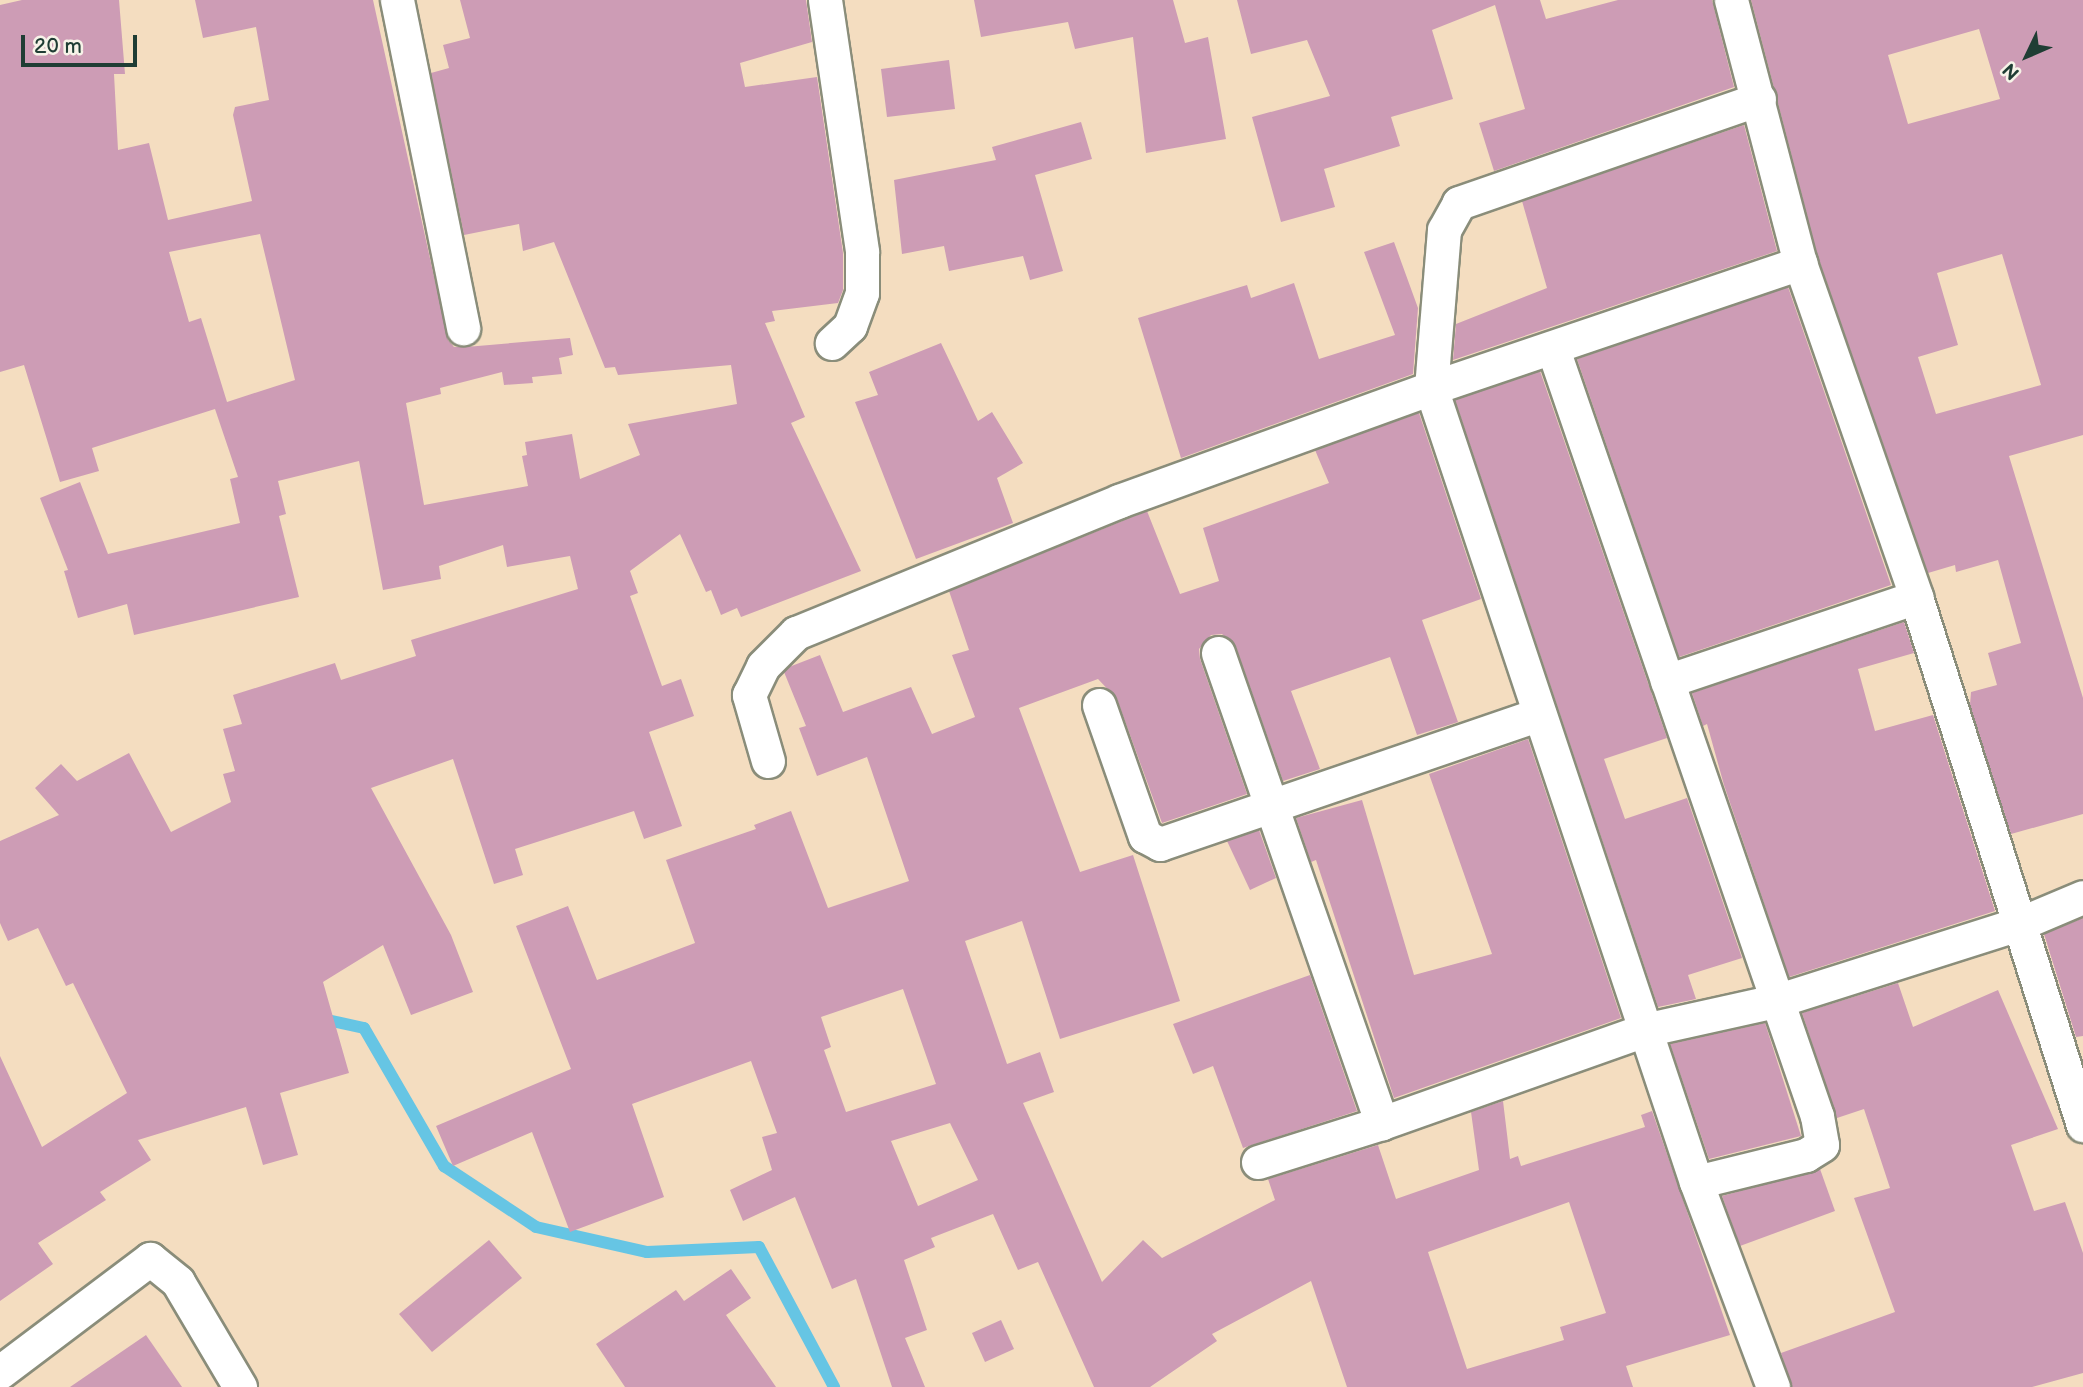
<!DOCTYPE html>
<html>
<head>
<meta charset="utf-8">
<style>
	body { margin:0 }
	#map { position:relative; width:2083px; height:1387px; overflow:hidden; background:#f4ddc0; font-family:"Balsamiq Sans",sans-serif }
	div>[style] { position:absolute }
	.stream>* { height:12px; margin:-6px; padding:0 6px; transform-origin:6px; border-radius:6px; background:#66c5e4 }
	.building>* { inset:0; background:#cd9cb5 }
	.roads { filter:drop-shadow(2px 0 #8a8d7a) drop-shadow(-2px 0 #8a8d7a) drop-shadow(0 2px #8a8d7a) drop-shadow(0 -2px #8a8d7a) }
	.street>* { height:33px; margin:-16.5px; padding:0 16.5px; transform-origin:16.5px; border-radius:16.5px; background:#fff }
	span { translate:-50% -50%; white-space:nowrap; text-align:center; line-height:1.15; -webkit-text-stroke:7px #f7f3e8; paint-order:stroke }
	.north { position:absolute; left:1992px; top:21px; width:70px; height:70px; -webkit-text-stroke:5px #f7f3e8; paint-order:stroke; rotate:226deg; font-size:19px; font-weight:700; line-height:28px; text-align:center; color:#1f3d34 }
	.north::after { content:''; display:block; margin:auto; width:24px; height:32px; background:#1f3d34; clip-path:polygon(50% 0,100% 100%,50% 72%,0 100%) }
	.scale { position:absolute; left:21px; top:35px; width:116px; height:32px; box-sizing:border-box; border:4px solid #1f3d34; border-top:0; padding-left:9px; font-size:21px; line-height:24px; white-space:nowrap; color:#1f3d34; -webkit-text-stroke:5px #f7f3e8; paint-order:stroke }
</style>
</head>
<body>
<div id="map">
	<div class="stream">
		<i style="left:318px;top:1018px;width:47px;rotate:12.3deg"></i>
		<i style="left:364px;top:1028px;width:160px;rotate:59.9deg"></i>
		<i style="left:444px;top:1166px;width:110px;rotate:33.5deg"></i>
		<i style="left:536px;top:1227px;width:114px;rotate:12.7deg"></i>
		<i style="left:647px;top:1252px;width:112px;rotate:-2.6deg"></i>
		<i style="left:759px;top:1247px;width:159px;rotate:61.8deg"></i>
	</div>
	<div class="building">
		<i style="clip-path:polygon(evenodd,22px 0,119px 0,125px 74px,114px 74px,118px 150px,149px 143px,168px 220px,252px 201px,233px 115px,235px 107px,269px 100px,256px 27px,203px 38px,195px 0,373px 0,448px 340px,454px 347px,466px 347px,570px 338px,573px 355px,559px 358px,562px 374px,532px 377px,533px 383px,504px 385px,502px 372px,440px 388px,441px 394px,406px 403px,424px 505px,528px 486px,522px 456px,527px 455px,525px 442px,572px 434px,580px 479px,640px 455px,628px 424px,737px 404px,731px 365px,618px 375px,615px 367px,605px 368px,554px 242px,523px 251px,519px 224px,464px 235px,431px 73px,449px 68px,443px 45px,470px 38px,460px 0,806px 0,812px 42px,740px 63px,745px 87px,817px 77px,843px 253px,843px 290px,838px 303px,772px 311px,775px 321px,765px 323px,805px 417px,791px 423px,861px 571px,741px 617px,737px 608px,721px 615px,711px 590px,706px 592px,680px 534px,630px 571px,638px 593px,630px 596px,662px 686px,681px 679px,694px 716px,649px 732px,682px 826px,644px 839px,634px 811px,515px 849px,523px 875px,494px 884px,453px 759px,371px 788px,451px 935px,473px 992px,411px 1015px,383px 945px,323px 982px,349px 1073px,280px 1093px,298px 1155px,263px 1165px,246px 1107px,138px 1140px,151px 1160px,100px 1192px,106px 1200px,38px 1243px,53px 1264px,0 1301px,0 1056px,42px 1147px,127px 1093px,73px 983px,66px 986px,38px 928px,8px 941px,0 923px,0 841px,59px 815px,35px 788px,61px 764px,77px 781px,129px 753px,171px 832px,231px 802px,223px 774px,235px 771px,223px 729px,242px 724px,233px 695px,335px 663px,341px 680px,416px 656px,411px 640px,578px 589px,570px 556px,507px 567px,503px 545px,439px 566px,441px 579px,383px 590px,359px 461px,278px 481px,286px 514px,279px 516px,299px 597px,134px 635px,127px 604px,78px 618px,64px 571px,68px 570px,40px 498px,80px 482px,108px 554px,240px 523px,230px 479px,238px 477px,215px 409px,92px 448px,99px 471px,60px 482px,24px 365px,0 372px,0 5px,22px 0,260px 234px,295px 380px,227px 402px,201px 318px,189px 322px,169px 252px,260px 234px)"></i>
		<i style="clip-path:polygon(974px 0,1173px 0,1185px 43px,1208px 37px,1226px 139px,1146px 153px,1133px 37px,1075px 49px,1068px 22px,981px 37px)"></i>
		<i style="clip-path:polygon(1237px 0,1540px 0,1546px 19px,1618px 0,1712px 0,1734px 87px,1494px 171px,1479px 123px,1525px 109px,1495px 5px,1432px 30px,1453px 99px,1391px 117px,1400px 146px,1324px 169px,1335px 207px,1281px 222px,1252px 117px,1330px 96px,1307px 40px,1251px 54px)"></i>
		<i style="clip-path:polygon(evenodd,1751px 0,2083px 0,2083px 435px,2009px 456px,2083px 698px,2083px 814px,2011px 834px,1970px 705px,1971px 692px,1997px 685px,1988px 653px,2021px 643px,1998px 560px,1956px 572px,1955px 565px,1928px 573px,1818px 257px,1751px 0,1979px 29px,2000px 99px,1908px 124px,1888px 55px,1979px 29px,1751px 0,2002px 254px,2041px 385px,1936px 414px,1918px 357px,1958px 345px,1937px 273px,2002px 254px)"></i>
		<i style="clip-path:polygon(949px 60px,955px 109px,887px 117px,881px 69px)"></i>
		<i style="clip-path:polygon(1081px 122px,1092px 159px,1035px 175px,1063px 271px,1030px 280px,1023px 256px,949px 271px,944px 246px,902px 254px,894px 180px,996px 160px,992px 147px)"></i>
		<i style="clip-path:polygon(1744px 125px,1777px 251px,1453px 360px,1456px 324px,1547px 288px,1522px 201px)"></i>
		<i style="clip-path:polygon(1394px 242px,1418px 308px,1413px 374px,1181px 458px,1138px 318px,1247px 285px,1251px 298px,1294px 283px,1319px 359px,1395px 335px,1364px 252px)"></i>
		<i style="clip-path:polygon(1788px 287px,1891px 585px,1679px 657px,1577px 359px)"></i>
		<i style="clip-path:polygon(941px 343px,978px 421px,992px 412px,1023px 463px,997px 478px,1013px 523px,916px 559px,855px 402px,878px 395px,869px 372px)"></i>
		<i style="clip-path:polygon(1540px 371px,1667px 738px,1604px 759px,1625px 819px,1687px 798px,1742px 958px,1688px 975px,1696px 999px,1658px 1007px,1455px 400px)"></i>
		<i style="clip-path:polygon(evenodd,1419px 413px,1481px 599px,1422px 620px,1458px 722px,1417px 735px,1390px 657px,1291px 691px,1320px 769px,1283px 781px,1236px 647px,1222px 634px,1211px 635px,1199px 649px,1200px 659px,1247px 794px,1162px 823px,1117px 699px,1098px 679px,1019px 708px,1080px 872px,1133px 855px,1180px 1001px,1060px 1039px,1022px 921px,965px 941px,1007px 1064px,1040px 1052px,1054px 1092px,1023px 1103px,1102px 1282px,1143px 1240px,1162px 1258px,1275px 1200px,1268px 1179px,1378px 1145px,1396px 1199px,1479px 1170px,1471px 1112px,1503px 1101px,1510px 1159px,1518px 1156px,1521px 1166px,1645px 1127px,1641px 1115px,1652px 1111px,1730px 1335px,1626px 1366px,1633px 1387px,1347px 1387px,1311px 1281px,1212px 1334px,1217px 1341px,1150px 1387px,1094px 1387px,1038px 1262px,1018px 1270px,993px 1214px,931px 1238px,935px 1247px,904px 1260px,927px 1330px,905px 1338px,925px 1387px,892px 1387px,856px 1279px,832px 1289px,795px 1197px,743px 1221px,730px 1190px,772px 1170px,762px 1137px,777px 1133px,751px 1061px,632px 1104px,664px 1197px,570px 1232px,532px 1132px,453px 1166px,436px 1126px,571px 1069px,516px 926px,568px 906px,597px 980px,695px 943px,666px 860px,756px 829px,754px 825px,791px 811px,828px 908px,909px 881px,867px 757px,817px 776px,799px 728px,806px 726px,784px 672px,789px 667px,820px 655px,843px 712px,911px 687px,932px 734px,975px 717px,952px 655px,969px 650px,949px 591px,1147px 511px,1180px 594px,1219px 581px,1203px 528px,1329px 483px,1315px 450px,1419px 413px,903px 989px,936px 1084px,846px 1112px,824px 1050px,831px 1047px,821px 1017px,903px 989px,1419px 413px,950px 1123px,978px 1180px,918px 1206px,891px 1141px,950px 1123px,1419px 413px,1569px 1202px,1606px 1313px,1560px 1327px,1564px 1340px,1467px 1369px,1428px 1252px,1569px 1202px)"></i>
		<i style="clip-path:polygon(1904px 622px,1914px 653px,1858px 669px,1875px 731px,1933px 715px,1995px 911px,1789px 977px,1724px 785px,1707px 724px,1703px 726px,1692px 693px)"></i>
		<i style="clip-path:polygon(1528px 739px,1621px 1018px,1394px 1098px,1316px 860px,1311px 862px,1296px 818px,1362px 800px,1414px 975px,1492px 954px,1429px 774px)"></i>
		<i style="clip-path:polygon(1259px 830px,1276px 878px,1250px 890px,1227px 841px)"></i>
		<i style="clip-path:polygon(2083px 918px,2083px 1036px,2076px 1037px,2044px 934px)"></i>
		<i style="clip-path:polygon(1310px 975px,1357px 1111px,1243px 1148px,1213px 1066px,1193px 1074px,1173px 1024px)"></i>
		<i style="clip-path:polygon(1898px 983px,1913px 1027px,1998px 990px,2058px 1129px,2011px 1145px,2034px 1211px,2065px 1202px,2083px 1253px,2083px 1373px,2032px 1387px,1792px 1387px,1781px 1353px,1895px 1312px,1854px 1198px,1890px 1188px,1864px 1109px,1837px 1118px,1802px 1013px)"></i>
		<i style="clip-path:polygon(1765px 1023px,1801px 1136px,1709px 1159px,1670px 1044px)"></i>
		<i style="clip-path:polygon(1820px 1169px,1835px 1211px,1740px 1246px,1722px 1196px)"></i>
		<i style="clip-path:polygon(489px 1240px,522px 1278px,432px 1352px,399px 1314px)"></i>
		<i style="clip-path:polygon(731px 1269px,751px 1298px,726px 1315px,776px 1387px,625px 1387px,596px 1344px,676px 1290px,684px 1301px)"></i>
		<i style="clip-path:polygon(1001px 1320px,1014px 1349px,985px 1362px,972px 1333px)"></i>
		<i style="clip-path:polygon(146px 1335px,182px 1387px,70px 1387px)"></i>
	</div>
	<div class="roads">
		<div class="street">
			<i style="left:397px;top:0;width:335px;rotate:78.6deg"></i>
			<i style="left:825px;top:0;width:255px;rotate:81.6deg"></i>
			<i style="left:862px;top:252px;width:41px;rotate:90deg"></i>
			<i style="left:862px;top:293px;width:35px;rotate:110deg"></i>
			<i style="left:850px;top:326px;width:25px;rotate:137deg"></i>
			<i style="left:1731px;top:0;width:272px;rotate:75.3deg"></i>
			<i style="left:1800px;top:263px;width:354px;rotate:70.8deg"></i>
			<i style="left:1916px;top:597px;width:554px;rotate:72.45deg"></i>
			<i style="left:1759px;top:99px;width:318px;rotate:160.9deg"></i>
			<i style="left:1459px;top:203px;width:31px;rotate:119deg"></i>
			<i style="left:1444px;top:230px;width:159px;rotate:94.7deg"></i>
			<i style="left:1431px;top:388px;width:837px;rotate:71.54deg"></i>
			<i style="left:1696px;top:1182px;width:219px;rotate:69.4deg"></i>
			<i style="left:1553px;top:349px;width:811px;rotate:71.01deg"></i>
			<i style="left:1817px;top:1116px;width:29px;rotate:80deg"></i>
			<i style="left:1822px;top:1145px;width:19px;rotate:148deg"></i>
			<i style="left:1806px;top:1155px;width:113px;rotate:166.2deg"></i>
			<i style="left:1218px;top:653px;width:498px;rotate:70.8deg"></i>
			<i style="left:1667px;top:681px;width:263px;rotate:-18.6deg"></i>
			<i style="left:1099px;top:705px;width:139px;rotate:70.7deg"></i>
			<i style="left:1145px;top:836px;width:17px;rotate:28deg"></i>
			<i style="left:1160px;top:844px;width:401px;rotate:-18.9deg"></i>
			<i style="left:768px;top:761px;width:69px;rotate:-106.1deg"></i>
			<i style="left:749px;top:695px;width:32px;rotate:-64deg"></i>
			<i style="left:763px;top:666px;width:47px;rotate:-45deg"></i>
			<i style="left:796px;top:633px;width:349px;rotate:-22.2deg"></i>
			<i style="left:1119px;top:501px;width:332px;rotate:-19.9deg"></i>
			<i style="left:1431px;top:388px;width:390px;rotate:-18.7deg"></i>
			<i style="left:1258px;top:1162px;width:130px;rotate:-17.5deg"></i>
			<i style="left:1382px;top:1123px;width:278px;rotate:-19.5deg"></i>
			<i style="left:1644px;top:1030px;width:138px;rotate:-12.5deg"></i>
			<i style="left:1779px;top:1000px;width:252px;rotate:-17.6deg"></i>
			<i style="left:2019px;top:924px;width:69px;rotate:-22.9deg"></i>
			<i style="left:0;top:1372px;width:188px;rotate:-37deg"></i>
			<i style="left:150px;top:1259px;width:36px;rotate:39deg"></i>
			<i style="left:178px;top:1282px;width:122px;rotate:59.4deg"></i>
		</div>
	</div>
	<div class="north">N</div>
	<div class="scale">20 m</div>
</div>
</body>
</html>
